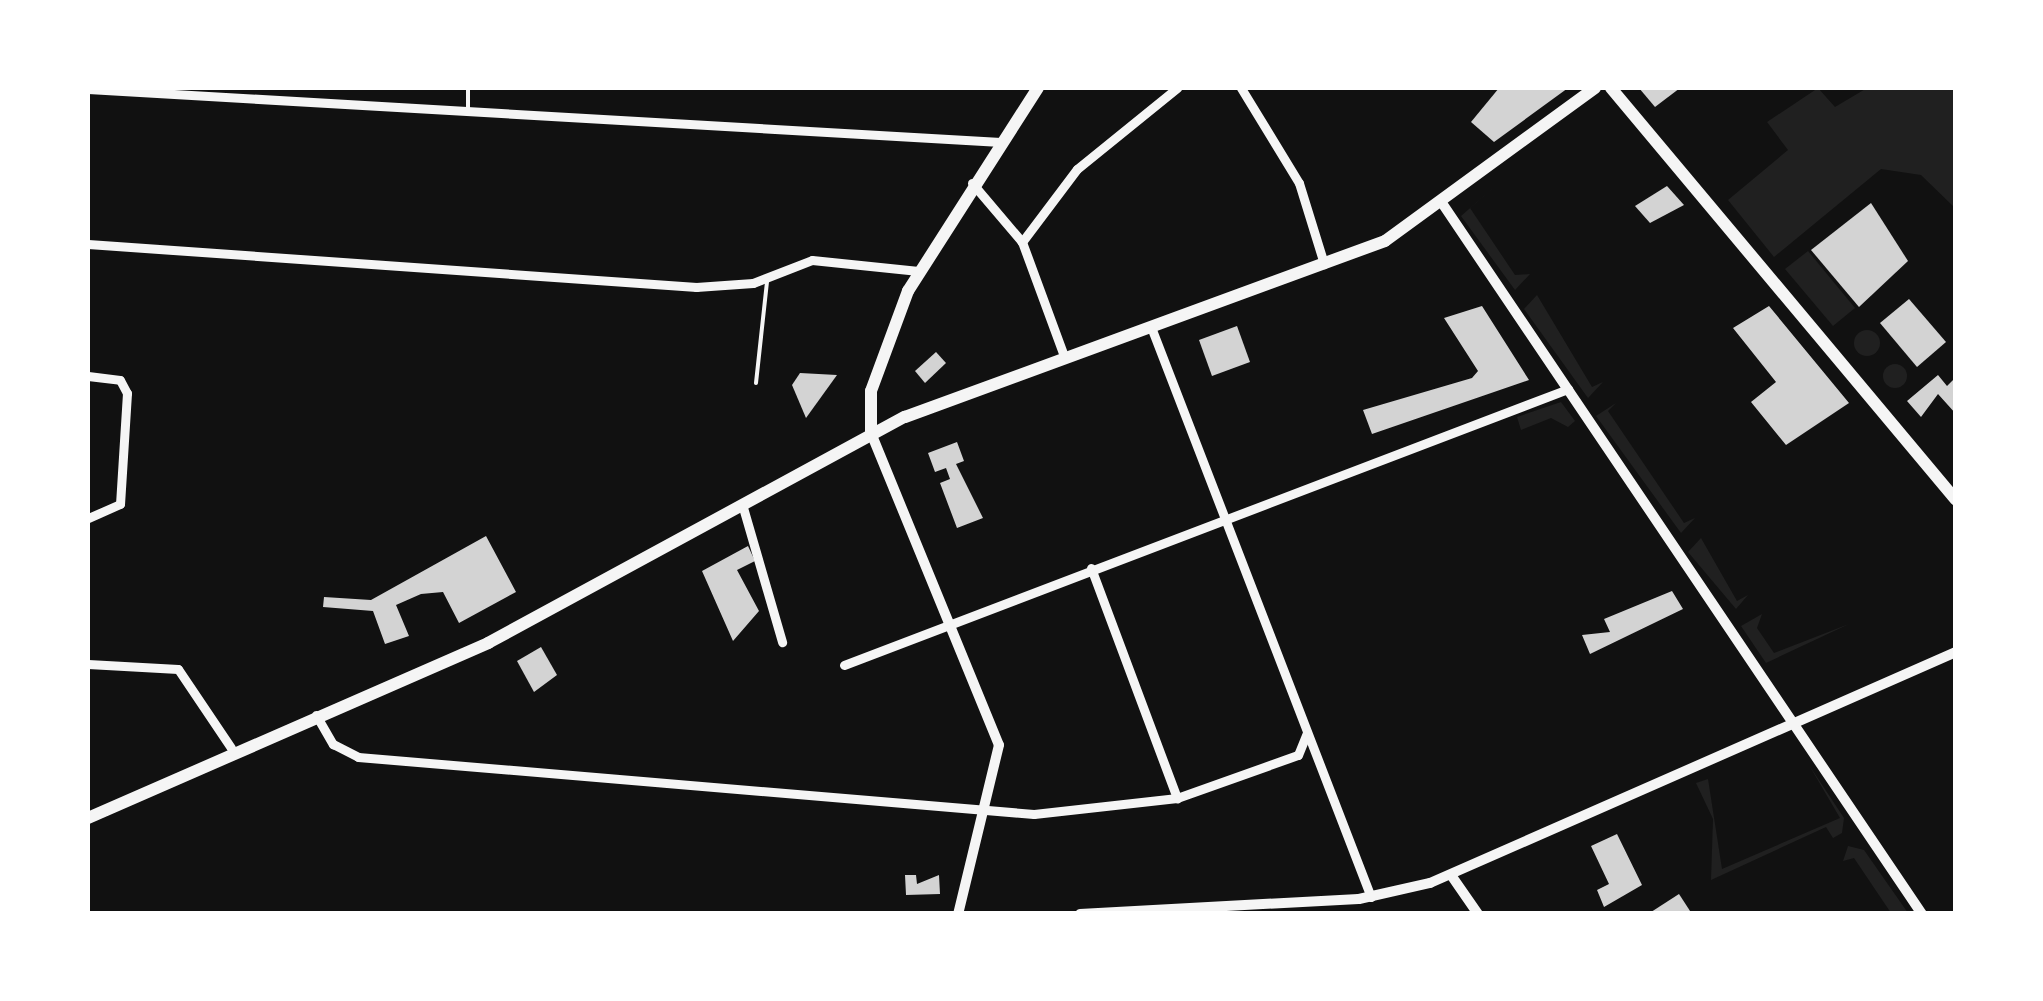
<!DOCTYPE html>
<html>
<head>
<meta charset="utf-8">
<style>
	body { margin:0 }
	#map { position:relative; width:2043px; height:1001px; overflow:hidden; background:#111; font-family:"PT Sans",sans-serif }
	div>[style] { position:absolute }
	.green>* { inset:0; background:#202020 }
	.round { border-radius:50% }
	.building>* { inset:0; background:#d3d3d3 }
	.service>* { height:4px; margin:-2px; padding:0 2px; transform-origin:2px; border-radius:2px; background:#f5f5f5 }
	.minor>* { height:9px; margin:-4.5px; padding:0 4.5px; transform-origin:4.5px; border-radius:4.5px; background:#f5f5f5 }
	.tertiary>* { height:10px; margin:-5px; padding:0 5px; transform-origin:5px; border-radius:5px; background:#f5f5f5 }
	.secondary>* { height:12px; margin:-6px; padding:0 6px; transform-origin:6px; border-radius:6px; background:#f5f5f5 }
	span { translate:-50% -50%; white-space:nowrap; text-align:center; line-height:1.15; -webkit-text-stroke:9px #fff; paint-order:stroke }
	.frame { position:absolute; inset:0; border:90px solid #fff; pointer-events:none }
</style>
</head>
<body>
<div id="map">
	<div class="green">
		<i style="clip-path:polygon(1818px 88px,1835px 107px,1867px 88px,1955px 88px,1955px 208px,1921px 175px,1881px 169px,1774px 257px,1728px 200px,1788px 150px,1767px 122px)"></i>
		<i style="clip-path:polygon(1506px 177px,1470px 208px,1515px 275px,1530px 274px,1515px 290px,1461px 216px)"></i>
		<i style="clip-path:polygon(1808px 251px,1855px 308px,1833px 326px,1785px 269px)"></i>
		<i style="clip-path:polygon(1537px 295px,1592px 387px,1603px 382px,1588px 398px,1524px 309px)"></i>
		<i class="round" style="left:1854px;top:330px;width:26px;height:26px"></i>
		<i class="round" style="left:1883px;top:364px;width:24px;height:24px"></i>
		<i style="clip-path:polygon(1561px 402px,1575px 421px,1568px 427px,1551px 418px,1521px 430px,1517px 417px)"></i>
		<i style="clip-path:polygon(1616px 403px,1608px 411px,1684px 523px,1695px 518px,1681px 533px,1596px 416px)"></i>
		<i style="clip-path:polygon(1701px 538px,1737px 601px,1748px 595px,1736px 609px,1688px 552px)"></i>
		<i style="clip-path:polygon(1762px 614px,1757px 628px,1774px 653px,1849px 624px,1766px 663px,1741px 626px)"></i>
		<i style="clip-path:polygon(1809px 765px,1844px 818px,1842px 833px,1833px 838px,1826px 827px,1711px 880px,1713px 819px,1696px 783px,1708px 779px,1722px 869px,1840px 818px)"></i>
		<i style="clip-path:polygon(1848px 846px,1864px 850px,1908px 913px,1891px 913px,1854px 858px,1843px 861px)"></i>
	</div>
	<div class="building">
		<i style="clip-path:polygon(1499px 88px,1568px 88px,1494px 142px,1471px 122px)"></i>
		<i style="clip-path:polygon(1639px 88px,1680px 88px,1655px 107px)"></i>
		<i style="clip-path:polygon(1667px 186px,1684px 205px,1650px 223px,1635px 206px)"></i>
		<i style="clip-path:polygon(1871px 203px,1908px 261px,1859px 307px,1811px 250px)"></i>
		<i style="clip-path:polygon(1909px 299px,1946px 342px,1917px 367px,1880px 323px)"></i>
		<i style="clip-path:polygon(1482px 306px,1529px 380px,1372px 434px,1363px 410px,1472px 378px,1478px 371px,1444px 318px)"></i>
		<i style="clip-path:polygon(1769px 306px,1849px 403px,1786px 445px,1751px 402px,1776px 382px,1733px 328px)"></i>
		<i style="clip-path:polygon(1237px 326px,1250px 362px,1212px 376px,1199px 340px)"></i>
		<i style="clip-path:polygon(936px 352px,946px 363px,925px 383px,915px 371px)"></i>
		<i style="clip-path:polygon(800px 373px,837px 375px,806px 418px,792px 385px)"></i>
		<i style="clip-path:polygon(1938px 375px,1947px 386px,1956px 377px,1956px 414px,1938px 394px,1921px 417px,1907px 401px)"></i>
		<i style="clip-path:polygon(957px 442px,964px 461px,956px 464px,983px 518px,957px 528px,940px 483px,950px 479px,946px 468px,935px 472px,928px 453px)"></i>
		<i style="clip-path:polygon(486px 536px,516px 592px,459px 623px,443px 592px,421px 594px,396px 605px,409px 636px,385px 644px,373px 611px,323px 607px,324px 597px,371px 600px)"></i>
		<i style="clip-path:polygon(748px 546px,755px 561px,737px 570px,759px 611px,733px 641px,702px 571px)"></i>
		<i style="clip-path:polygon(1672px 591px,1683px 609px,1590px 654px,1582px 635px,1610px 632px,1604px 619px)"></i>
		<i style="clip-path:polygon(541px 647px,557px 675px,534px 692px,517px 661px)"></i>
		<i style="clip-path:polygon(1617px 834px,1642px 885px,1604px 907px,1597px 890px,1609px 884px,1591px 846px)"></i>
		<i style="clip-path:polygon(905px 875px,916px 875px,917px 884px,939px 875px,940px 894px,906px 895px)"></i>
		<i style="clip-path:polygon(1679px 894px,1692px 914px,1648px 914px)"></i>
	</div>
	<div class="service">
		<i style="left:468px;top:108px;width:20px;rotate:-90deg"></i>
		<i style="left:756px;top:383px;width:102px;rotate:-83.8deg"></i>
	</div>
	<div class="minor">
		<i style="left:1241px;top:88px;width:111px;rotate:58.6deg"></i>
		<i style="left:1299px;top:183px;width:85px;rotate:72.8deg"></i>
		<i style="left:88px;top:89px;width:914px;rotate:3.33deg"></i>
		<i style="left:972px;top:183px;width:77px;rotate:49.7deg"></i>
		<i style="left:88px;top:244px;width:610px;rotate:4.05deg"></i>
		<i style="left:696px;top:287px;width:57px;rotate:-4deg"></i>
		<i style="left:753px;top:283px;width:63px;rotate:-21.3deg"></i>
		<i style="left:812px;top:260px;width:107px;rotate:5.9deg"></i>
		<i style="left:1151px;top:327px;width:611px;rotate:68.9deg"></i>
		<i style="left:1064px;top:356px;width:121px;rotate:-110.2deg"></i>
		<i style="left:1022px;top:242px;width:91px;rotate:-53deg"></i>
		<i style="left:1077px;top:169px;width:129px;rotate:-39deg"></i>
		<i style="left:88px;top:376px;width:32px;rotate:7deg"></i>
		<i style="left:120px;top:380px;width:15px;rotate:62deg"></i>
		<i style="left:127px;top:393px;width:111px;rotate:93.6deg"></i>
		<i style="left:120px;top:504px;width:35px;rotate:156deg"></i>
		<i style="left:742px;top:504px;width:144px;rotate:73.8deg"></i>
		<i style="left:1091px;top:568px;width:246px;rotate:69.5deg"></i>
		<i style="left:88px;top:664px;width:90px;rotate:3.2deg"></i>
		<i style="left:178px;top:669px;width:95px;rotate:56.1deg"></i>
		<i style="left:844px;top:665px;width:775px;rotate:-20.87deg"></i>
		<i style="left:316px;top:715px;width:34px;rotate:60deg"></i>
		<i style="left:333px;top:744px;width:28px;rotate:27deg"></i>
		<i style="left:358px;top:757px;width:678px;rotate:4.82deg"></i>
		<i style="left:1034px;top:814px;width:144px;rotate:-6.4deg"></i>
		<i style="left:1177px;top:798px;width:128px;rotate:-19.6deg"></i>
		<i style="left:1298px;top:755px;width:24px;rotate:-68deg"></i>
	</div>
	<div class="tertiary">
		<i style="left:1442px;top:203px;width:858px;rotate:55.98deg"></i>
		<i style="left:871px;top:433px;width:337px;rotate:67.7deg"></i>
		<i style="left:999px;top:745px;width:174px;rotate:103.6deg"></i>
		<i style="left:1451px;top:875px;width:47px;rotate:55.3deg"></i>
		<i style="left:1080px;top:914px;width:279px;rotate:-3.1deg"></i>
		<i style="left:1359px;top:899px;width:73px;rotate:-12.7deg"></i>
		<i style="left:1430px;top:883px;width:574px;rotate:-23.71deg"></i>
	</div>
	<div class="secondary">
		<i style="left:1611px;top:88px;width:537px;rotate:50.06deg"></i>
		<i style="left:871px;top:433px;width:42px;rotate:-90deg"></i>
		<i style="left:871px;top:391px;width:107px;rotate:-69.7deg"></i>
		<i style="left:908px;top:291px;width:241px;rotate:-57.4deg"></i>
		<i style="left:88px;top:818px;width:437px;rotate:-23.6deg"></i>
		<i style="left:488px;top:643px;width:474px;rotate:-28.5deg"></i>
		<i style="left:905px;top:417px;width:511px;rotate:-20.14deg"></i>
		<i style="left:1385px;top:241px;width:260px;rotate:-36.1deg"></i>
	</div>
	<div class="frame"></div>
</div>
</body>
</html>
